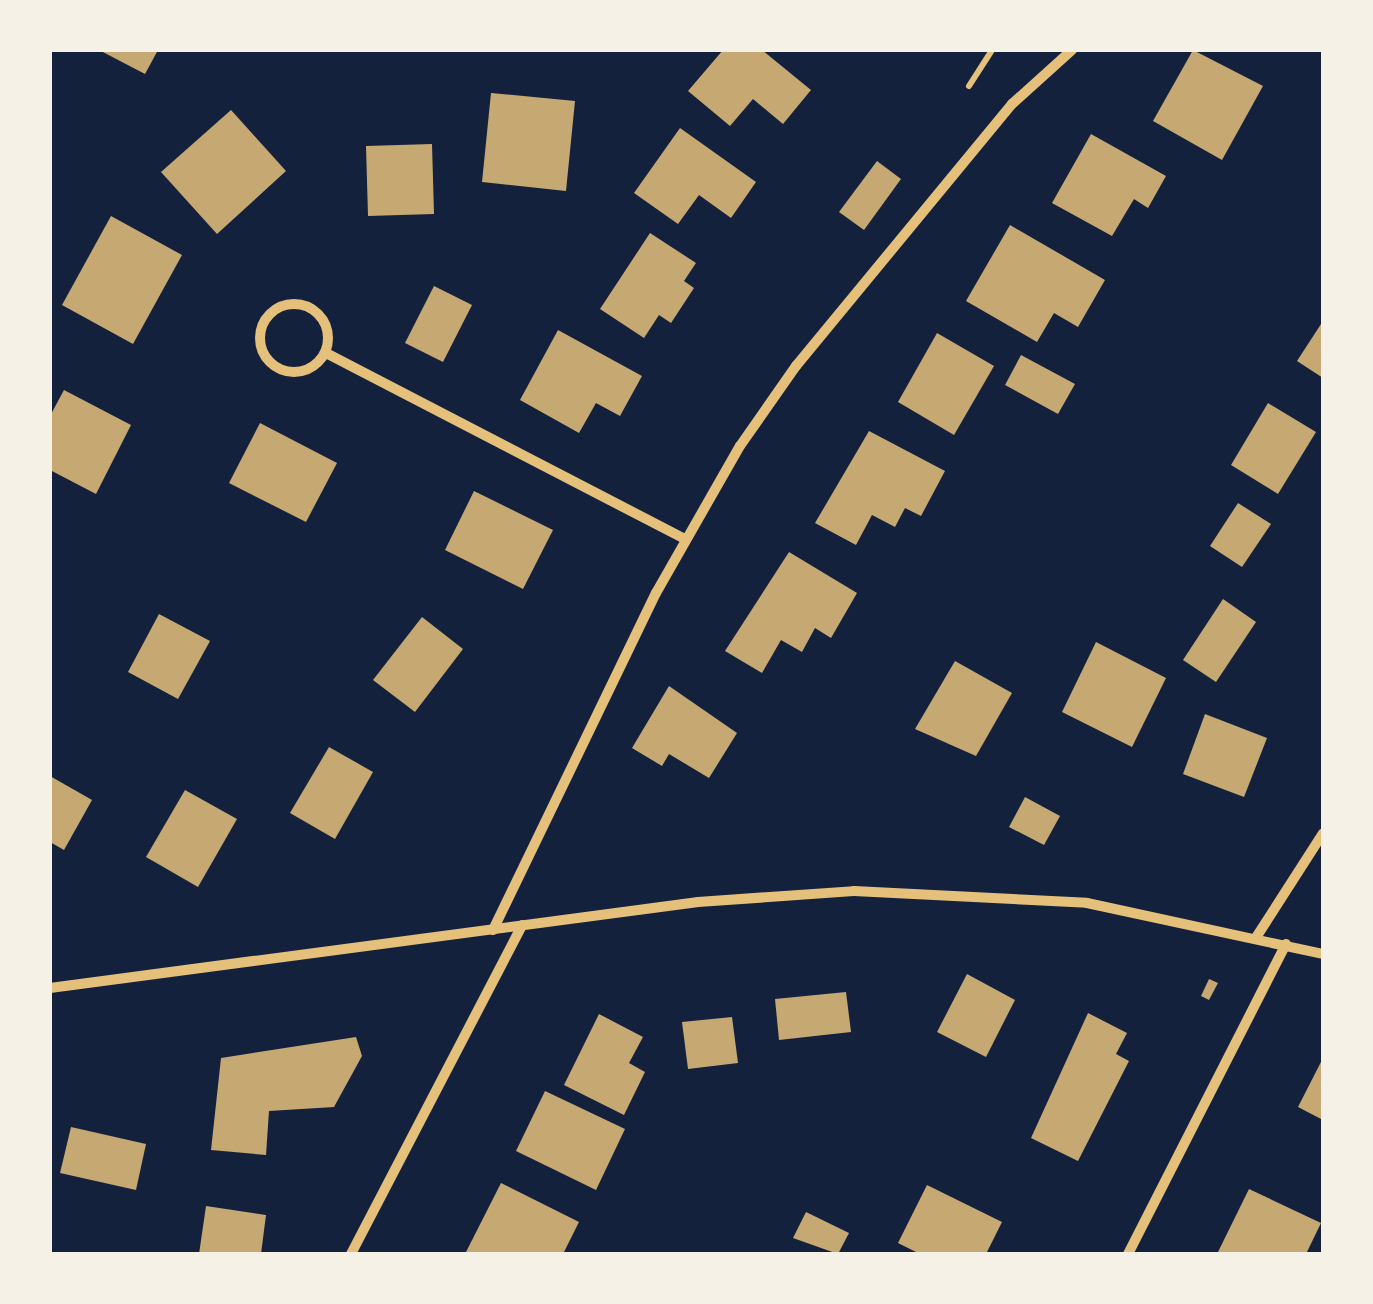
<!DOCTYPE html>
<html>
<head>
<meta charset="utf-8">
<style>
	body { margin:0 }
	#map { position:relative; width:1373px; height:1304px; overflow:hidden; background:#14213d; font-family:Montserrat,sans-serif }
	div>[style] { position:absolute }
	.building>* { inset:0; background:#c6a872 }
	.path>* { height:6px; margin:-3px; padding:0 3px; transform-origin:3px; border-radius:3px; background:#e5c07b }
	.minor>* { height:10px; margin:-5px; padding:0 5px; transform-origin:5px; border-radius:5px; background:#e5c07b }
	.minor>.ring { margin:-5px; padding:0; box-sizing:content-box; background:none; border:10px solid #e5c07b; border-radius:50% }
	span { translate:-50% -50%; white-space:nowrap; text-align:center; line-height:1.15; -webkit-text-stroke:10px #f6f1e7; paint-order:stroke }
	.frame { position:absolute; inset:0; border:52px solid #f6f1e7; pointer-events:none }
</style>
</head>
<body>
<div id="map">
	<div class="building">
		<i style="clip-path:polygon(99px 50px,158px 50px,145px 74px)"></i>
		<i style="clip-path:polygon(723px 50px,762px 50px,811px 90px,783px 124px,753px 99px,730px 126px,688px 91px)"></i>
		<i style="clip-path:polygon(1193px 50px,1263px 86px,1222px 160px,1153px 121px)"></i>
		<i style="clip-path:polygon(491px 93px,575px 101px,566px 191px,482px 182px)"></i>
		<i style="clip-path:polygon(231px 110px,286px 171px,217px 234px,161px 172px)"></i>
		<i style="clip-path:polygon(680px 128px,756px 182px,731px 218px,699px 195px,678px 224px,634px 193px)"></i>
		<i style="clip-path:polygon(1091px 134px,1166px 176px,1148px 208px,1134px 199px,1112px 236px,1052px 203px)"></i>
		<i style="clip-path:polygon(432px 144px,434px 214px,368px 216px,366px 146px)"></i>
		<i style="clip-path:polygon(877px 161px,901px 179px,864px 230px,839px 212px)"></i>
		<i style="clip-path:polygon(111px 216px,182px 255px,133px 344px,62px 305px)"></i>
		<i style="clip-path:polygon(1010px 225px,1105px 280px,1078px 327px,1054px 313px,1037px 342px,966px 301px)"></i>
		<i style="clip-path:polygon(650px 233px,696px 263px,684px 281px,694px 288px,671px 323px,659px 315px,644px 338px,600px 309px)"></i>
		<i style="clip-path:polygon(434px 286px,472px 305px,443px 362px,405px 343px)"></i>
		<i style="clip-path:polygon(1323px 321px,1323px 378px,1297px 361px)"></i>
		<i style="clip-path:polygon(558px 330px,642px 376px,620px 416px,596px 403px,579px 433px,520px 400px)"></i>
		<i style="clip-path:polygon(937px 333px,994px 366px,954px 435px,898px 402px)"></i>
		<i style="clip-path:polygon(1021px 355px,1075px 384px,1058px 414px,1005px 385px)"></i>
		<i style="clip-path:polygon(64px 390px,131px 425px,96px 494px,50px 470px,50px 416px)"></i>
		<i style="clip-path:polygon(1268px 403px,1316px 432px,1278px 494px,1231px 465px)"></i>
		<i style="clip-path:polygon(260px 423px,337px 463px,306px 522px,229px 483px)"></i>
		<i style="clip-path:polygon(869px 431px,945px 471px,921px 516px,905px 508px,895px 527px,872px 515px,856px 545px,815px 523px)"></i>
		<i style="clip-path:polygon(474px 491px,553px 530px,523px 589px,445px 550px)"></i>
		<i style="clip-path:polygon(1238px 503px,1271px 524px,1242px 567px,1210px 546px)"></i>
		<i style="clip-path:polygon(789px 552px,857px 593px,831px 638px,815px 628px,802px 652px,781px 640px,762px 673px,725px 651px)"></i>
		<i style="clip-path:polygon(1223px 599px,1256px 622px,1216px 682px,1183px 660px)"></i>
		<i style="clip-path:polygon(159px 614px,210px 641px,178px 699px,128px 672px)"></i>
		<i style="clip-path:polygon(422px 617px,463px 649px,415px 712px,373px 680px)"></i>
		<i style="clip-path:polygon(1096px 642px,1166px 678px,1132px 747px,1062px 712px)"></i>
		<i style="clip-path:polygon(955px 661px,1012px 693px,976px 756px,915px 729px)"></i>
		<i style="clip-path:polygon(669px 686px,737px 733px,709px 778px,669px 754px,662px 766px,632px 748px)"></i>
		<i style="clip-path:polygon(1205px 714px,1267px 738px,1244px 797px,1183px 774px)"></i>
		<i style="clip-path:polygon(329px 747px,373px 772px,335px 839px,290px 813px)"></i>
		<i style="clip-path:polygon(50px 776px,92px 800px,64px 850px,50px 842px)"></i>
		<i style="clip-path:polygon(185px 790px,237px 819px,198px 887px,146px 857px)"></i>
		<i style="clip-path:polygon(1025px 797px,1060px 816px,1044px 845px,1009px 827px)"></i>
		<i style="clip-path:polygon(967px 974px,1015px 1000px,986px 1057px,937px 1032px)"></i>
		<i style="clip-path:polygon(1209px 979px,1218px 983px,1209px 1000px,1201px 996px)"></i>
		<i style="clip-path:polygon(846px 992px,851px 1032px,779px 1040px,775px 999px)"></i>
		<i style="clip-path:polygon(1088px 1013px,1127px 1033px,1116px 1054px,1129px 1061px,1078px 1161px,1031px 1138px)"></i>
		<i style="clip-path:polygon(599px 1014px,643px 1037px,629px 1063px,645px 1072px,624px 1115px,564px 1085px)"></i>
		<i style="clip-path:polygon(732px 1017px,738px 1063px,688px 1069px,682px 1022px)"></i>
		<i style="clip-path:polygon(356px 1037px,362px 1056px,334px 1107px,269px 1111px,266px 1155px,211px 1150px,221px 1058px)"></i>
		<i style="clip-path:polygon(1323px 1058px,1323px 1120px,1298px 1107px)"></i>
		<i style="clip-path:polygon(545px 1091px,625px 1129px,596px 1190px,516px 1151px)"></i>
		<i style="clip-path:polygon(71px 1127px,146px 1144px,136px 1190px,60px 1173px)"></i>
		<i style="clip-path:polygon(501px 1183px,579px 1222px,563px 1254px,465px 1254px)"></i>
		<i style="clip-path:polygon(927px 1185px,1002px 1222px,986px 1254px,920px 1254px,898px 1243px)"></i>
		<i style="clip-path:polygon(1249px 1189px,1321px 1223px,1306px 1254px,1217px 1254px)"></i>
		<i style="clip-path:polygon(206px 1206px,266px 1215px,261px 1254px,199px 1254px)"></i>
		<i style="clip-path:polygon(806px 1212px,849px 1233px,838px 1254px,793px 1238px)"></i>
	</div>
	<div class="path">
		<i style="left:969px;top:86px;width:43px;rotate:-57.4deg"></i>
	</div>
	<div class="minor">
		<i class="ring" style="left:260px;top:304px;width:58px;height:58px"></i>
		<i style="left:326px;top:353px;width:404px;rotate:27.4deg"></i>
		<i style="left:493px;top:930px;width:374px;rotate:-64.2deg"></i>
		<i style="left:656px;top:593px;width:169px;rotate:-60.3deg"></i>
		<i style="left:740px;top:446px;width:98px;rotate:-55deg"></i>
		<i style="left:796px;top:366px;width:340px;rotate:-50.5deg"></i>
		<i style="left:1012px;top:104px;width:81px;rotate:-42deg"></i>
		<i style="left:1257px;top:936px;width:122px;rotate:-57.3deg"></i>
		<i style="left:50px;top:988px;width:654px;rotate:-7.56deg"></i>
		<i style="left:698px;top:902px;width:156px;rotate:-4deg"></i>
		<i style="left:854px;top:891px;width:233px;rotate:2.9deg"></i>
		<i style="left:1087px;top:903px;width:241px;rotate:12.2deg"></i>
		<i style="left:351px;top:1254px;width:371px;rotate:-62.5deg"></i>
		<i style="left:1128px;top:1254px;width:348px;rotate:-63deg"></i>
	</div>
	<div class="frame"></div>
</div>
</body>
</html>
